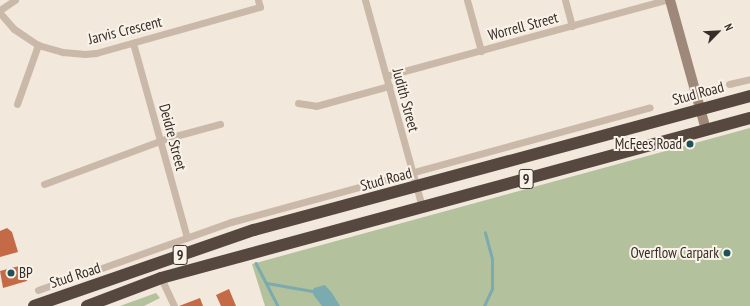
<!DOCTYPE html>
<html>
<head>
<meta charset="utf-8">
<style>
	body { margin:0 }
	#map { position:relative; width:750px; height:306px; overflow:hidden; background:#f2e8dc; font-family:"PT Sans Narrow",sans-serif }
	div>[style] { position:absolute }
	.green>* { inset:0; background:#b3c19c }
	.water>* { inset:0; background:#7babaf }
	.stream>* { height:2.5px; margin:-1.25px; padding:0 1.25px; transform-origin:1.25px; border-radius:1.25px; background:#7babaf }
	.building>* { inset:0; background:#c56a47 }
	.street>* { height:7px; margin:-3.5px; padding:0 3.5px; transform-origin:3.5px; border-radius:3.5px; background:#cab9a8 }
	.secondary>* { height:10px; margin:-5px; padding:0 5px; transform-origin:5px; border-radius:5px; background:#9d8879 }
	.highway>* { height:12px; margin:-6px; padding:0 6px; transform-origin:6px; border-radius:6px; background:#57483f }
	.dots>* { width:11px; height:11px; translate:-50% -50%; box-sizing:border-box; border:2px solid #f9f2e8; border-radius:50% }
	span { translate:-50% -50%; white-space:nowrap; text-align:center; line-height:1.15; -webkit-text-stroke:4px #f9f2e8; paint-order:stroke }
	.shield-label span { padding:1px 3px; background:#f9f2e8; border:1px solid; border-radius:3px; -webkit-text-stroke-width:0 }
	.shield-label { font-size:14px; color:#372d28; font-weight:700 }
	.street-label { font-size:15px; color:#372d28 }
	.poi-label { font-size:15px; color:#372d28 }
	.right { translate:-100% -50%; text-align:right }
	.left { translate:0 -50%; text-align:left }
	.north { position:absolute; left:698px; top:12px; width:40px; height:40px; -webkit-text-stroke:3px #f9f2e8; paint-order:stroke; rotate:66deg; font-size:11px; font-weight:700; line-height:16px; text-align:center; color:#372d28 }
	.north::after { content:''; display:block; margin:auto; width:14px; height:18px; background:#372d28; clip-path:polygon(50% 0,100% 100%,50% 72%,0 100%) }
</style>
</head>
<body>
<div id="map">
	<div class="green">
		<i style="clip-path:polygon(750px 128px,750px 306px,265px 306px,252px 264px)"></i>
		<i style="clip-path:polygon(156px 293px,160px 298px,144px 306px,120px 306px)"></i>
	</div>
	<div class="water">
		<i style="clip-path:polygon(325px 285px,332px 293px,340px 306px,322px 306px,315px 297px,312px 292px,314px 288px)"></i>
	</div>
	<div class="stream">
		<i style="left:256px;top:263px;width:48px;rotate:62.9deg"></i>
		<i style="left:267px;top:283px;width:47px;rotate:9.9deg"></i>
		<i style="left:484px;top:306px;width:19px;rotate:-65deg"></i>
		<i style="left:492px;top:289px;width:30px;rotate:-90deg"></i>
		<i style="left:492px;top:259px;width:27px;rotate:-105deg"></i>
	</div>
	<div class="building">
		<i style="clip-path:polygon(7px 228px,12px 232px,18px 252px,0 257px,0 231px)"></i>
		<i style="clip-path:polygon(23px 265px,27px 281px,3px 288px,0 271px)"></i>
		<i style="clip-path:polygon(229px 289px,236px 306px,221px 306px,216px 295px)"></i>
		<i style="clip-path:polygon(200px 298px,203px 306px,179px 306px)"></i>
	</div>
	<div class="street">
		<i style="left:365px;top:0;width:215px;rotate:74.6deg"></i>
		<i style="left:467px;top:0;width:53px;rotate:74.6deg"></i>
		<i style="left:565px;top:0;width:27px;rotate:75deg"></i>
		<i style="left:0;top:10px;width:18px;rotate:-34deg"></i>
		<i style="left:0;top:13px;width:21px;rotate:49deg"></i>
		<i style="left:14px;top:29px;width:29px;rotate:34deg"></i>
		<i style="left:38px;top:45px;width:26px;rotate:16deg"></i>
		<i style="left:63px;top:52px;width:22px;rotate:5deg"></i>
		<i style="left:85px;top:54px;width:11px;rotate:-5deg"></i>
		<i style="left:96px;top:53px;width:170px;rotate:-15.7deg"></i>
		<i style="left:260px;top:7px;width:7px;rotate:-106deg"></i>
		<i style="left:133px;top:43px;width:202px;rotate:74.5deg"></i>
		<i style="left:386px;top:76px;width:290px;rotate:-15.2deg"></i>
		<i style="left:729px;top:84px;width:22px;rotate:-13deg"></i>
		<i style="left:298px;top:103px;width:18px;rotate:9deg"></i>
		<i style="left:316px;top:106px;width:76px;rotate:-15.3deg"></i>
		<i style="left:17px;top:104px;width:63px;rotate:-70.4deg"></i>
		<i style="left:44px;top:184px;width:132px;rotate:-20.4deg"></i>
		<i style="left:168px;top:138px;width:54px;rotate:-15.1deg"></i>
		<i style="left:99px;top:269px;width:140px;rotate:-19.6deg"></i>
		<i style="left:231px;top:222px;width:434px;rotate:-15.3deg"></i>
		<i style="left:161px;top:278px;width:31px;rotate:65deg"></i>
		<i style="left:38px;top:290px;width:33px;rotate:-20deg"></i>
	</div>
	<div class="secondary">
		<i style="left:670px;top:0;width:135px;rotate:74.5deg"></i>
	</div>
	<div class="highway">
		<i style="left:34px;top:306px;width:233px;rotate:-19.1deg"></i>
		<i style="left:254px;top:230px;width:514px;rotate:-15.12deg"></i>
		<i style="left:87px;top:306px;width:79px;rotate:-20.7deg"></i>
		<i style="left:161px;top:278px;width:610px;rotate:-15.2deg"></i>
	</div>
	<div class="dots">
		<i style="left:690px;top:144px;background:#1e5258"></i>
		<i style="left:727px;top:253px;background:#1e5258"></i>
		<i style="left:11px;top:273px;background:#1e5258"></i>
	</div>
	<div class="shield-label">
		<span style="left:526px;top:179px">9</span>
		<span style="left:180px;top:255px">9</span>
	</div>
	<div class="street-label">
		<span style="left:523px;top:26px;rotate:-15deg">Worrell Street</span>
		<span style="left:125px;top:30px;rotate:-14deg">Jarvis Crescent</span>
		<span style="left:698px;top:93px;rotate:-15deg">Stud Road</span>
		<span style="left:406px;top:100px;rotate:75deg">Judith Street</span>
		<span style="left:173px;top:137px;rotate:75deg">Deidre Street</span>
		<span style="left:386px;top:179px;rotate:-15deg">Stud Road</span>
		<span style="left:75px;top:275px;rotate:-18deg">Stud Road</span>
	</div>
	<div class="poi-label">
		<span class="right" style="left:682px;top:144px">McFees Road</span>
		<span class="right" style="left:719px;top:253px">Overflow Carpark</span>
		<span class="left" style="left:19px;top:273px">BP</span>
	</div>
	<div class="north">N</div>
</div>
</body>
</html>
